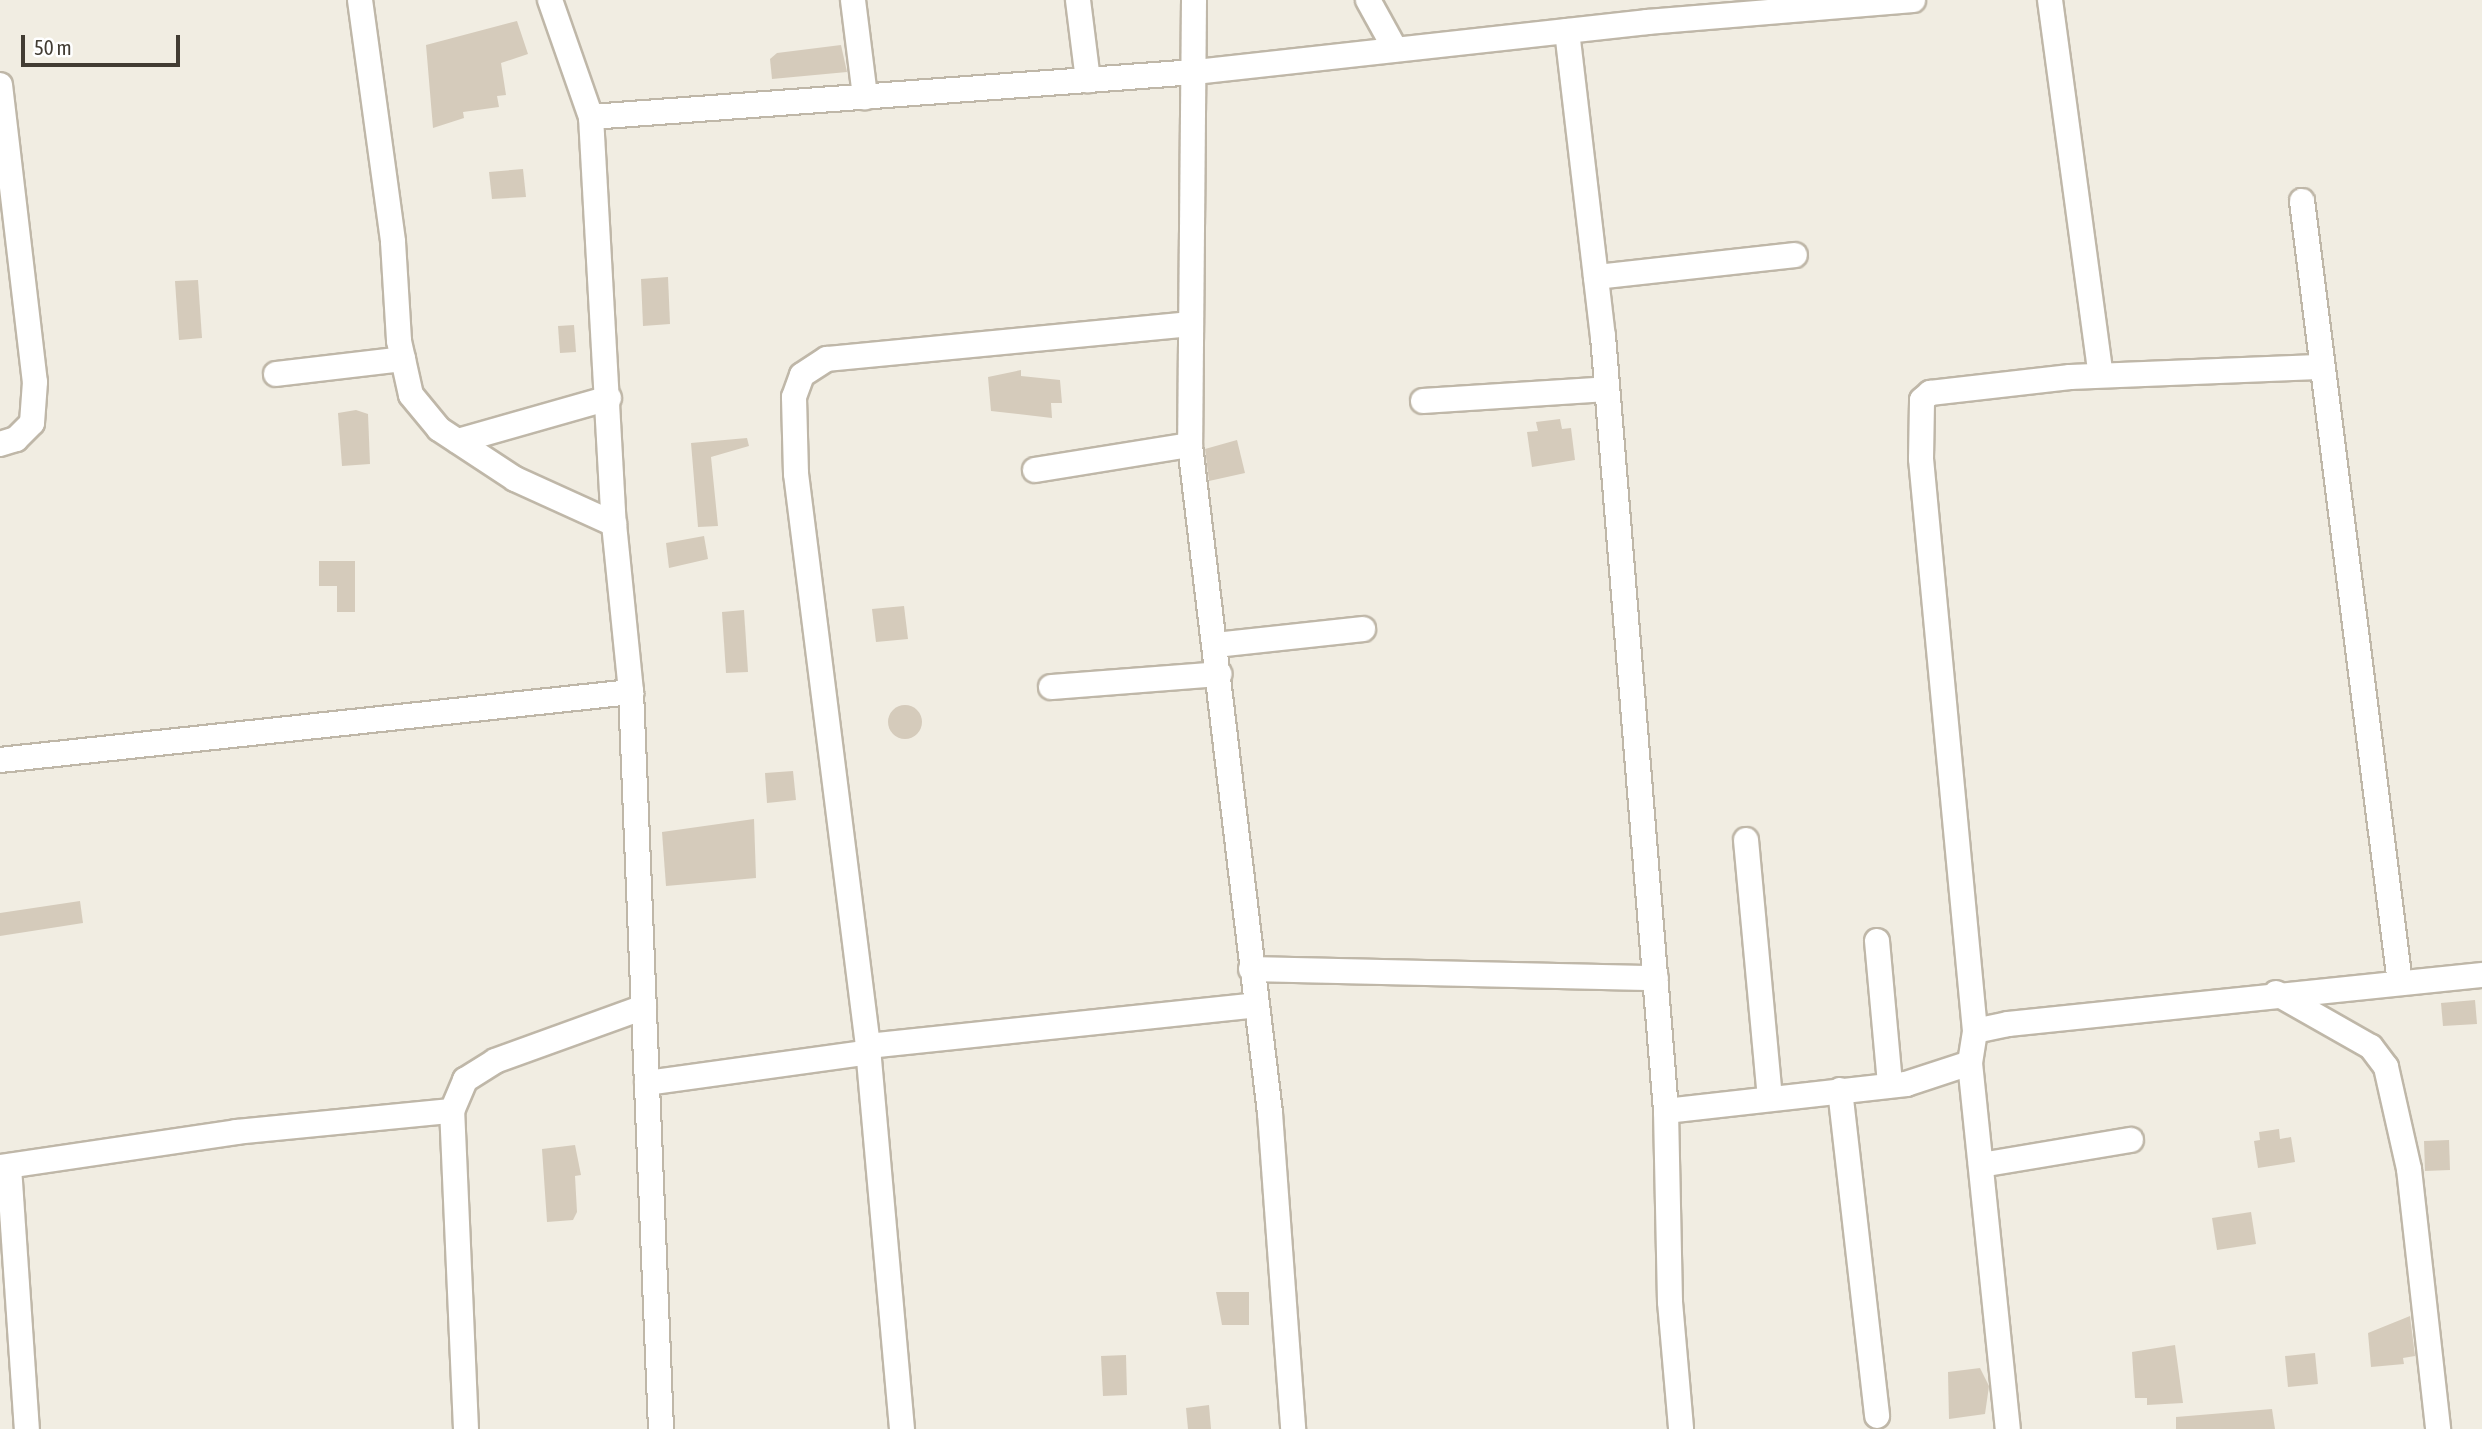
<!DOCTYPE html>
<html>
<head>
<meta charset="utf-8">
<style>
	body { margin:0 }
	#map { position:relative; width:2482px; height:1429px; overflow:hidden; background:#f1ede2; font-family:"Asap Condensed",sans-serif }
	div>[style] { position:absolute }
	.building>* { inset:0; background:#d5cbbb }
	.round { border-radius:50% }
	.roads { filter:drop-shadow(2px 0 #bfb7a8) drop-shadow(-2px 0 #bfb7a8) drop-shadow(0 2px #bfb7a8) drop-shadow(0 -2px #bfb7a8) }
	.minor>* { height:24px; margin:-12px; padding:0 12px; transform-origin:12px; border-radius:12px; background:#fff }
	span { translate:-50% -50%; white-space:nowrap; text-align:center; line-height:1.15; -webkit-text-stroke:7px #fff; paint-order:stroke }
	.scale { position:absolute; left:21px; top:35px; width:159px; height:32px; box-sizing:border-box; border:4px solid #423c33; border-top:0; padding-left:9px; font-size:21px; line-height:24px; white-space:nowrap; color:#423c33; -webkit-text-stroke:5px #fff; paint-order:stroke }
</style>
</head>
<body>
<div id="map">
	<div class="building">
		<i style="clip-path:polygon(517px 21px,528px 54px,501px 63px,506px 95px,497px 96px,499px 107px,463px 112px,464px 118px,433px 128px,426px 45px)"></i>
		<i style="clip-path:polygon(841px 45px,847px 72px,772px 79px,770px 59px,777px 53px)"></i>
		<i style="clip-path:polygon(523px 169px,526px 197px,492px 199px,489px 172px)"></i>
		<i style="clip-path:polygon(668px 277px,670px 324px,643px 326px,641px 279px)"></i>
		<i style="clip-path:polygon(198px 280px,202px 338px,179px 340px,175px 281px)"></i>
		<i style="clip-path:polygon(574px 325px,576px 352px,560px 353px,558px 326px)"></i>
		<i style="clip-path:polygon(1021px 370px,1021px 376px,1060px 380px,1062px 403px,1051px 403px,1052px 418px,991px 411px,988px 377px)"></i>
		<i style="clip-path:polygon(356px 410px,368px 414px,370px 464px,342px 466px,338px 413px)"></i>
		<i style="clip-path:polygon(1560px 419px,1562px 429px,1571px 428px,1575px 460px,1532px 467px,1527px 432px,1538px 431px,1536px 422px)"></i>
		<i style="clip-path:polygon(747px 438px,749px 446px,711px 457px,718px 526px,698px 527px,691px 443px)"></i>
		<i style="clip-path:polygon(1237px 440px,1245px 473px,1209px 481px,1205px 449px)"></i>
		<i style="clip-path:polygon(704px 536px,708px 559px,669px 568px,666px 543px)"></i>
		<i style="clip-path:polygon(319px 561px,355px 561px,355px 612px,337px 612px,337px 586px,319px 586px)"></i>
		<i style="clip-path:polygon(904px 606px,908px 639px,876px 642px,872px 609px)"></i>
		<i style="clip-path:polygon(744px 610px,748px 672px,726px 673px,722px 612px)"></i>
		<i class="round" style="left:888px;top:705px;width:34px;height:34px"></i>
		<i style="clip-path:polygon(793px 771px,796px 800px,767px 803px,765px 773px)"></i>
		<i style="clip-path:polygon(754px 819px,756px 878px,666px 886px,662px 832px)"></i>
		<i style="clip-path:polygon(80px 901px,83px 923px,0 936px,0 913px)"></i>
		<i style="clip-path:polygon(2475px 1000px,2477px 1024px,2443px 1026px,2441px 1003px)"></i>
		<i style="clip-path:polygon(2279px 1129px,2280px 1139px,2291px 1137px,2295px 1162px,2258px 1168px,2254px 1141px,2260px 1140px,2259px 1132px)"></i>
		<i style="clip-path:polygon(2449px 1140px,2450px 1170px,2425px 1171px,2424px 1141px)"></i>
		<i style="clip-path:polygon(575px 1145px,581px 1175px,575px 1176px,577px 1212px,573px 1220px,547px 1222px,542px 1149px)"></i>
		<i style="clip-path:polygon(2251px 1212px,2256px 1244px,2217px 1250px,2212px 1218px)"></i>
		<i style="clip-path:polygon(1216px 1292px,1249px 1292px,1249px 1325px,1222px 1325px)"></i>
		<i style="clip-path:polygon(2410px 1316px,2415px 1356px,2403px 1358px,2404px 1364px,2371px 1367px,2368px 1333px)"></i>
		<i style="clip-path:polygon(2175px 1345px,2183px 1403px,2147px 1405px,2147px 1398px,2135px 1398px,2132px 1352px)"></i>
		<i style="clip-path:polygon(2315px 1353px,2318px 1384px,2288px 1387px,2285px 1356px)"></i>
		<i style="clip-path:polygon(1126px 1355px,1127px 1395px,1103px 1396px,1101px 1356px)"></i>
		<i style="clip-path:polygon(1980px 1368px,1989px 1386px,1985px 1414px,1949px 1419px,1948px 1372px)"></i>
		<i style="clip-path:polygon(1209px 1405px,1211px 1429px,1188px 1429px,1186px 1408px)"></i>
		<i style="clip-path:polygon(2272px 1409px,2275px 1429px,2176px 1429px,2176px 1417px)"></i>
	</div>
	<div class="roads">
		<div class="minor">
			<i style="left:360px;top:0;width:244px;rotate:82.2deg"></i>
			<i style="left:393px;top:242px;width:99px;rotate:86.5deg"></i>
			<i style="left:399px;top:341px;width:55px;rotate:77.5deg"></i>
			<i style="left:411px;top:395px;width:44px;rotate:50.5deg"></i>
			<i style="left:439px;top:429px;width:91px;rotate:33.3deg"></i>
			<i style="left:515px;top:479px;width:109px;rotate:24.4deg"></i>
			<i style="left:550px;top:0;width:124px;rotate:70.7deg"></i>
			<i style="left:591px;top:117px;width:408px;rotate:86.8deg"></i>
			<i style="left:614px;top:524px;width:169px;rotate:84.2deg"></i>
			<i style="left:631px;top:692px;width:738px;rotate:87.67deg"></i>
			<i style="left:853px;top:0;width:98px;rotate:82.9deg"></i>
			<i style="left:1078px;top:0;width:81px;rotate:82.9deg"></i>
			<i style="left:1194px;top:0;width:445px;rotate:90.5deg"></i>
			<i style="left:1190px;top:445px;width:673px;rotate:83.17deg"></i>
			<i style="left:1270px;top:1113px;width:317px;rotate:85.8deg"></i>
			<i style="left:1368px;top:0;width:56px;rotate:61.1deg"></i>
			<i style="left:2050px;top:0;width:378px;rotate:82.3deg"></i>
			<i style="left:1567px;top:31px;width:307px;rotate:83.3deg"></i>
			<i style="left:1603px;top:336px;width:778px;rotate:85.35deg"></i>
			<i style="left:1666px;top:1111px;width:191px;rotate:88.8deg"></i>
			<i style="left:1670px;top:1302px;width:127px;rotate:85deg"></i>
			<i style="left:0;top:85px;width:299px;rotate:83.3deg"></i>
			<i style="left:35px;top:382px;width:41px;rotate:94.2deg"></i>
			<i style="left:32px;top:423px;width:23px;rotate:135deg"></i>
			<i style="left:16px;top:439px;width:17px;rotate:163deg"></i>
			<i style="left:591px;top:117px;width:606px;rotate:-4.26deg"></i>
			<i style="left:1195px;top:72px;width:455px;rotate:-6.3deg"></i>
			<i style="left:1647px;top:22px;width:267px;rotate:-4.7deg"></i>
			<i style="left:2302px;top:201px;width:788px;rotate:82.86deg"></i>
			<i style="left:1596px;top:277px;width:200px;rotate:-6.3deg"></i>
			<i style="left:276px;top:374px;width:128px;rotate:-6.7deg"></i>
			<i style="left:1423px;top:401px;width:184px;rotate:-3.7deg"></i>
			<i style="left:458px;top:441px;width:157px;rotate:-15.9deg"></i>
			<i style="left:1035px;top:470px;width:157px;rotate:-9.2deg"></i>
			<i style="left:1216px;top:645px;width:148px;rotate:-6.2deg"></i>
			<i style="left:1051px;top:687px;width:169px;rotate:-4.4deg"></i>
			<i style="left:0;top:760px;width:635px;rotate:-6.15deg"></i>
			<i style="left:1746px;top:840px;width:259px;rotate:84.7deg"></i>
			<i style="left:1877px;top:941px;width:145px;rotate:84.8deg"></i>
			<i style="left:1251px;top:969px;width:405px;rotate:1.3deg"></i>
			<i style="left:2276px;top:993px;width:109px;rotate:29.6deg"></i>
			<i style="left:2371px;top:1047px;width:25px;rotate:53deg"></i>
			<i style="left:2386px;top:1067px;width:105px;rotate:77.3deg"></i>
			<i style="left:2409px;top:1169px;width:262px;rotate:83.6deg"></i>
			<i style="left:1975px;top:1031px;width:575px;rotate:-95.39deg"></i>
			<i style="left:1921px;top:459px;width:59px;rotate:-89deg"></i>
			<i style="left:1922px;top:400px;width:11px;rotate:-41deg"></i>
			<i style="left:1930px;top:393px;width:141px;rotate:-6.5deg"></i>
			<i style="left:2070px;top:377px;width:248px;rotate:-2.3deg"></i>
			<i style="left:868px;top:1046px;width:390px;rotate:-6deg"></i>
			<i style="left:1970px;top:1063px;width:368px;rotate:84.1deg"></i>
			<i style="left:647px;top:1083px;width:224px;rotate:-7.9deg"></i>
			<i style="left:1840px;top:1090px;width:328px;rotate:83.5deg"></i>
			<i style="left:1666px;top:1111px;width:242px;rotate:-6.4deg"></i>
			<i style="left:1906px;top:1084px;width:67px;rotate:-18.2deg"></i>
			<i style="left:1970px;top:1063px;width:32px;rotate:-81deg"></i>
			<i style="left:1975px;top:1031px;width:34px;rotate:-12deg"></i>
			<i style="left:2008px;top:1024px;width:477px;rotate:-5.9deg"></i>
			<i style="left:1981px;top:1165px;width:152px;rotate:-9.5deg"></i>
			<i style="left:0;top:1167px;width:239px;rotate:-8.4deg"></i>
			<i style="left:236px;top:1132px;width:217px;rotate:-5.6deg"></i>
			<i style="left:9px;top:1167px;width:263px;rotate:86.1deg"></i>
			<i style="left:466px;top:1429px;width:318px;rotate:-92.5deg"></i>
			<i style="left:452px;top:1111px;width:34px;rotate:-67deg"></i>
			<i style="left:465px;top:1080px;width:36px;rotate:-32deg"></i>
			<i style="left:495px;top:1061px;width:158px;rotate:-19.9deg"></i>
			<i style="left:902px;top:1429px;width:385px;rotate:-95.1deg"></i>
			<i style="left:868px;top:1046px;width:577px;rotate:-97.17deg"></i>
			<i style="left:796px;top:474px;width:77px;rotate:-91.5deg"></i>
			<i style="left:794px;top:397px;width:23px;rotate:-70deg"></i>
			<i style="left:802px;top:375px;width:30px;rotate:-33deg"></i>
			<i style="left:827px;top:359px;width:364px;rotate:-5.5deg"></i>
		</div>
	</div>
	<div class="scale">50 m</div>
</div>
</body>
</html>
